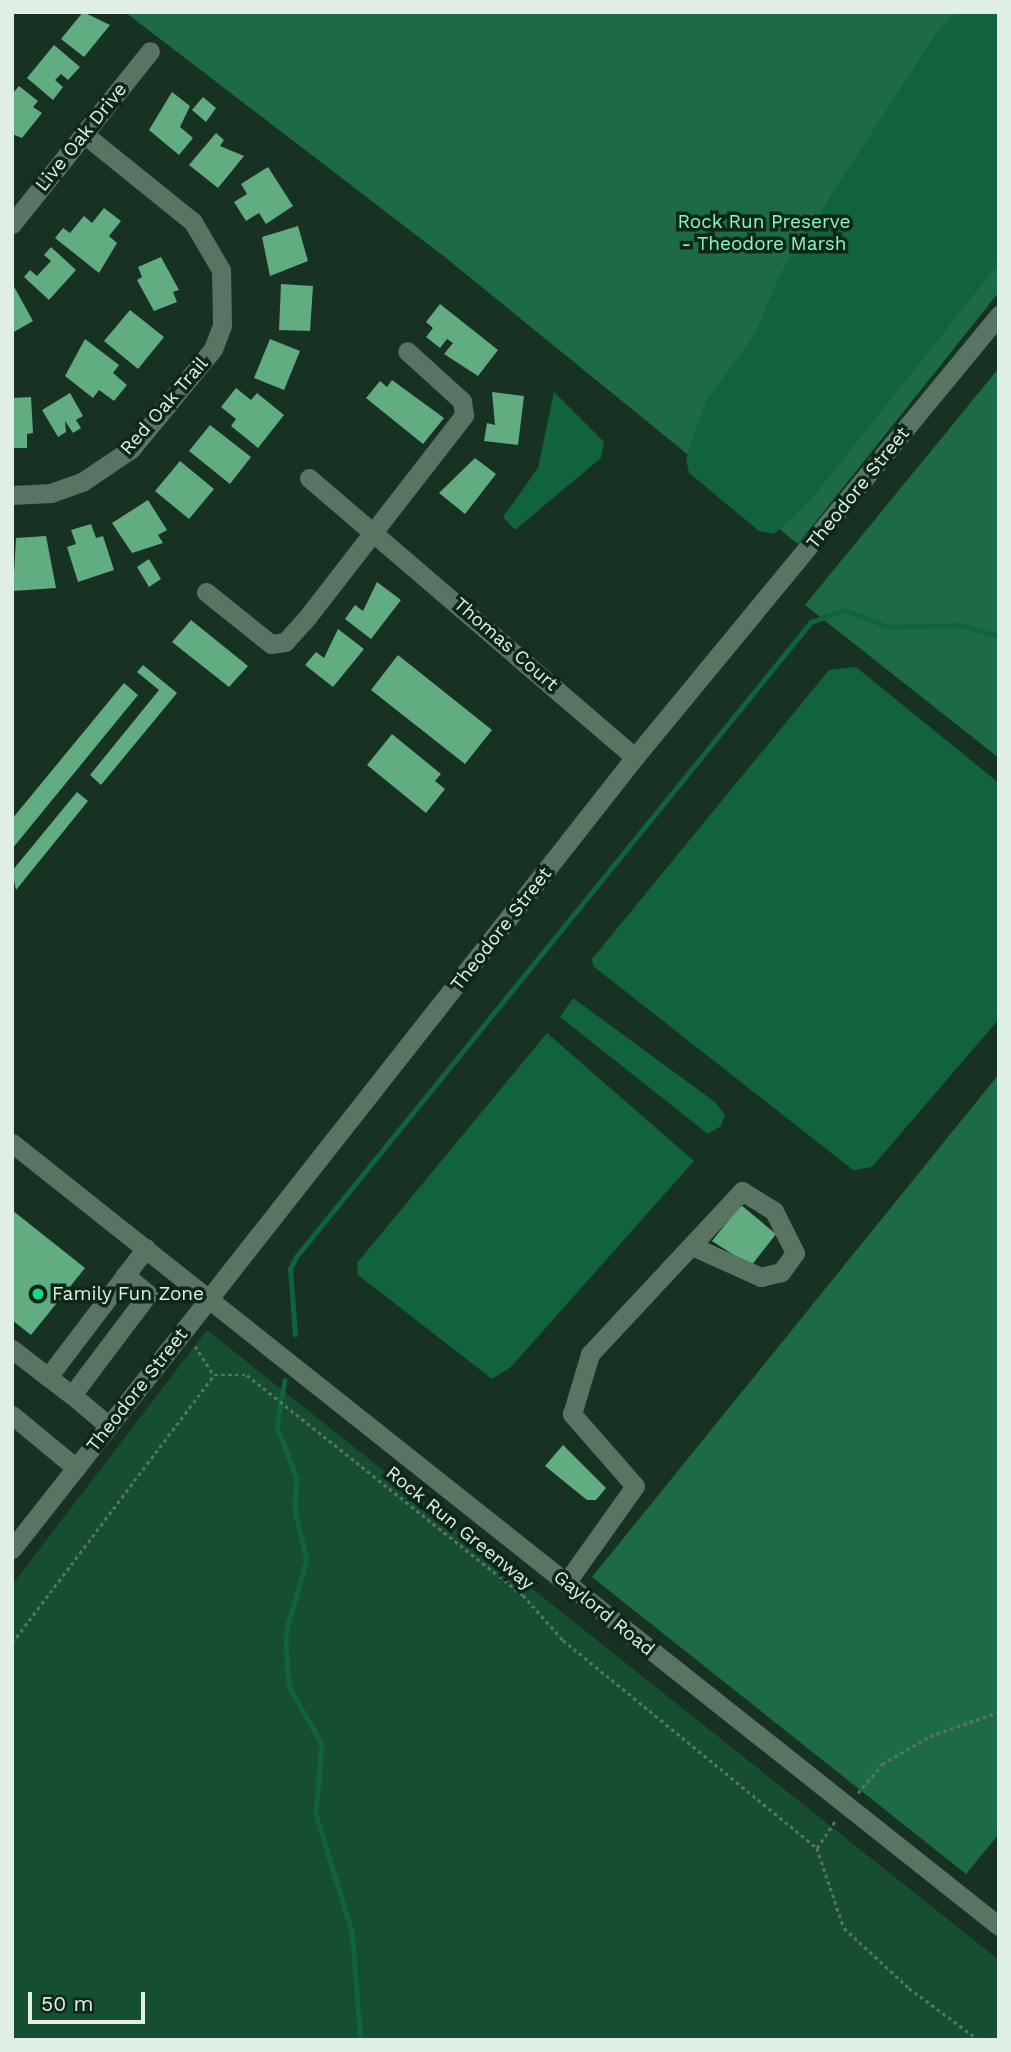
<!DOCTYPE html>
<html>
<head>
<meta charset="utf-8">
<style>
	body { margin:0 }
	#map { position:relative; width:1011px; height:2052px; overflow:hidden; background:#173123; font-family:"Work Sans",sans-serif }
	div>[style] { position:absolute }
	.green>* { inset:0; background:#164e32 }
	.forest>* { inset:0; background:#1c6b44 }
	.water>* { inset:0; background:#11633e }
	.stream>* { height:4.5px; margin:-2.25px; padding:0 2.25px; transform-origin:2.25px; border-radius:2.25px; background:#11633e }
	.building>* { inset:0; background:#62ac82 }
	.path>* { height:2.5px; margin-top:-1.25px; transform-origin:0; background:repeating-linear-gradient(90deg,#5b7265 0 3.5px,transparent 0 7px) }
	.minor>* { height:19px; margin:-9.5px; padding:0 9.5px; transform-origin:9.5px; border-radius:9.5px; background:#587462 }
	.dots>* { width:19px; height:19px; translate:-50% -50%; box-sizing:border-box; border:4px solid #0d2719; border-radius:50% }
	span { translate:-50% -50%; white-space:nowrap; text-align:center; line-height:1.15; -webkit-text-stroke:7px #0d2719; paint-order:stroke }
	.street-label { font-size:19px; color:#dfefe5 }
	.park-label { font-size:19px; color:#8ef5ba }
	.poi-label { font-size:19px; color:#dfefe5 }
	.left { translate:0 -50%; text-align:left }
	.frame { position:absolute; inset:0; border:14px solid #dfefe5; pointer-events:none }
	.scale { position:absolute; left:28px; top:1992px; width:117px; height:32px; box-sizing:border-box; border:4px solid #dfefe5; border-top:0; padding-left:9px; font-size:21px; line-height:24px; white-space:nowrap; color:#dfefe5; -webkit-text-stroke:5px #0d2719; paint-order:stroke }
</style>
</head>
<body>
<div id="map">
	<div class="green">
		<i style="clip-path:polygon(207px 1330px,999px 1960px,999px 2040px,12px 2040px,12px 1585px)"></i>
	</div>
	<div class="forest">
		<i style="clip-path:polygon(125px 12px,999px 12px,999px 292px,798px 544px,446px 258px)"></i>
		<i style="clip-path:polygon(999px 368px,999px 758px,805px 605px)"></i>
		<i style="clip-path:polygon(999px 1074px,999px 1834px,966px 1874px,592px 1577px)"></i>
	</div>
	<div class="water">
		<i style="clip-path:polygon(957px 12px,999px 12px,999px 263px,811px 500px,774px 534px,759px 531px,689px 473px,686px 459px,706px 401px,755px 334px,780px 274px,937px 32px)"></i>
		<i style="clip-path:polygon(554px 392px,604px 442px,601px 458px,515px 530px,503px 517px,538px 468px)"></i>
		<i style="clip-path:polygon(856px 667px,999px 783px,999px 1019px,872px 1167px,853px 1170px,593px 966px,592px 959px,829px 670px)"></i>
		<i style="clip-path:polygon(573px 998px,715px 1102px,725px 1115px,721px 1126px,708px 1134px,560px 1017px)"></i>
		<i style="clip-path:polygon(547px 1033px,694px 1161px,511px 1367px,492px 1379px,358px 1275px,357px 1263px)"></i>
	</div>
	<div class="stream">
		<i style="left:295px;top:1335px;width:66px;rotate:-94.3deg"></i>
		<i style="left:290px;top:1269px;width:13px;rotate:-63deg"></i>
		<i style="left:296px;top:1257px;width:818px;rotate:-50.96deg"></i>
		<i style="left:811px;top:622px;width:35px;rotate:-20deg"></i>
		<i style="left:844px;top:610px;width:48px;rotate:20.7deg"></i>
		<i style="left:889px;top:627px;width:71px;rotate:-1.6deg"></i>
		<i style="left:960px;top:625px;width:41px;rotate:15.8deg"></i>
		<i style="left:285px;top:1380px;width:47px;rotate:99.9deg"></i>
		<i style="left:277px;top:1426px;width:57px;rotate:69.3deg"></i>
		<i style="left:297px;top:1479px;width:32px;rotate:94deg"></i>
		<i style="left:295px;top:1511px;width:50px;rotate:76.2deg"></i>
		<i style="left:307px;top:1560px;width:75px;rotate:106.3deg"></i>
		<i style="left:286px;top:1632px;width:34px;rotate:88deg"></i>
		<i style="left:287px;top:1666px;width:22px;rotate:82deg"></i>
		<i style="left:290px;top:1688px;width:64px;rotate:60.3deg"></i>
		<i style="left:322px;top:1744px;width:70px;rotate:94.9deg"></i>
		<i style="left:316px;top:1814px;width:122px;rotate:72.9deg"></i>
		<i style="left:352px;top:1931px;width:109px;rotate:85.3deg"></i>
	</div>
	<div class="building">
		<i style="clip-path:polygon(83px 12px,110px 25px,84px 57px,61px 39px)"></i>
		<i style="clip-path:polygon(54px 45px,80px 67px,68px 80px,61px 74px,55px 80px,63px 87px,53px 100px,27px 78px)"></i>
		<i style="clip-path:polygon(19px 86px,38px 101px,33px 107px,42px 113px,22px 138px,12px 134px,12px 94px)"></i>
		<i style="clip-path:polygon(172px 92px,190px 106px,180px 127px,193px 138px,179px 155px,149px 130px)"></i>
		<i style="clip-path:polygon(203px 97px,216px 108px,206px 122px,192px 110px)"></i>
		<i style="clip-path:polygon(216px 133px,224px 140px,220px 146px,244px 156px,218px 188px,189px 165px)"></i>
		<i style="clip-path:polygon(268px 167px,293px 206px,266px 224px,259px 213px,246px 221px,234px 202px,247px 194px,241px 184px)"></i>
		<i style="clip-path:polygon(104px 208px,121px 221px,109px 236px,117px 243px,99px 273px,55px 238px,63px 228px,70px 233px,84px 216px,92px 223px)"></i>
		<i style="clip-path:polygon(298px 226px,308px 261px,270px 276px,262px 237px)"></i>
		<i style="clip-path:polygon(51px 247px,76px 270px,49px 300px,24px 277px,30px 270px,37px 276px,51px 261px,44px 255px)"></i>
		<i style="clip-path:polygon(161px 257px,179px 290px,173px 292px,177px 302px,154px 311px,137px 280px,142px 277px,138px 267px)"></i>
		<i style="clip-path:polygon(12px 283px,33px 321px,12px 333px)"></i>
		<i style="clip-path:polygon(281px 284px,313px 286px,310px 331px,279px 330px)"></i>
		<i style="clip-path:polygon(440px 304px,498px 350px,478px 376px,444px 354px,453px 343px,447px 339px,440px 348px,426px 337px,433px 328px,426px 322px)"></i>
		<i style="clip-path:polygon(130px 310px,164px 337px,138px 369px,104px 341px)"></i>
		<i style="clip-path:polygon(85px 339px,119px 365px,113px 373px,127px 385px,114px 401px,99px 390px,93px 398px,65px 376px)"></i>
		<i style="clip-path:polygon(270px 339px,300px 351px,284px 390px,254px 378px)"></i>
		<i style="clip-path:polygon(392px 380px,444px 418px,423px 444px,366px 398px,380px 381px,387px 387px)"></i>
		<i style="clip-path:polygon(236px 388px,251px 400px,257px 393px,284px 415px,258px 448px,231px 426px,236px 419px,221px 407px)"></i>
		<i style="clip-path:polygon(492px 392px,524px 396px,518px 445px,484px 441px,487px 423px,495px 425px)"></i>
		<i style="clip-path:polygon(70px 393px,83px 416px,76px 420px,81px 428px,73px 433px,65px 421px,66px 432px,58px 437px,42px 410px)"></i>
		<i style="clip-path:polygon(31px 397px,33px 433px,27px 434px,27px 448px,12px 448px,12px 398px)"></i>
		<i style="clip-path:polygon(210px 425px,251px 457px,230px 484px,189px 451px)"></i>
		<i style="clip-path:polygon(475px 458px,496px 474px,465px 514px,439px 493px)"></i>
		<i style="clip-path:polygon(180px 461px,214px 489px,189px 519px,155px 491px)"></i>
		<i style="clip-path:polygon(148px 500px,167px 530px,158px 535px,163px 543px,132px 553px,112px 523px)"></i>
		<i style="clip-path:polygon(91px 524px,96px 538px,103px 536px,114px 570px,78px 582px,67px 547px,76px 544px,71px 530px)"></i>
		<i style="clip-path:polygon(46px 536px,56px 588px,13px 591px,16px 538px)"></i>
		<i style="clip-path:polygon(149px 559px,161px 579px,149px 587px,137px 567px)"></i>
		<i style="clip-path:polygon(377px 582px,401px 600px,371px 639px,345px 619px,355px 605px,363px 611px)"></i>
		<i style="clip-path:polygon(191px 620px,248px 666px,229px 687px,172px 642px)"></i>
		<i style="clip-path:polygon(338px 629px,364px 649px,333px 687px,305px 665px,316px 652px,324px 658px)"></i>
		<i style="clip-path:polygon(398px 655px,492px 730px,465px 764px,371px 690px)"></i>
		<i style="clip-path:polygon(143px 665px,177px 693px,101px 785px,90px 775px,159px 690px,137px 672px)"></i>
		<i style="clip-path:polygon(124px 683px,138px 695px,12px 849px,12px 819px)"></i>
		<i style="clip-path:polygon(392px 734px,441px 774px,435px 781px,445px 789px,426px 813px,367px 765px)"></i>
		<i style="clip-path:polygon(77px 792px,88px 801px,16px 890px,12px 871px)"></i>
		<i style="clip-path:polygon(741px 1205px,776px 1234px,751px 1266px,712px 1241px)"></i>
		<i style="clip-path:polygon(12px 1210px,85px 1268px,31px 1335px,12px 1320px)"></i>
		<i style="clip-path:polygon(563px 1445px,606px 1488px,596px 1500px,587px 1500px,545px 1466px)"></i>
	</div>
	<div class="path">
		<i style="left:195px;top:1346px;width:35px;rotate:57deg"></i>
		<i style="left:12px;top:1643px;width:336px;rotate:-53deg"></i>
		<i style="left:214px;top:1375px;width:33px"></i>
		<i style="left:247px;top:1375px;width:353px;rotate:38.6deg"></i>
		<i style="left:523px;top:1595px;width:60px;rotate:48.4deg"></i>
		<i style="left:563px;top:1640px;width:328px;rotate:39.3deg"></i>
		<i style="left:817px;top:1848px;width:34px;rotate:-56deg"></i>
		<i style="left:858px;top:1793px;width:38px;rotate:-50deg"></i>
		<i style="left:882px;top:1764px;width:56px;rotate:-30.3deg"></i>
		<i style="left:930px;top:1736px;width:73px;rotate:-19.2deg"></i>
		<i style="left:817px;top:1848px;width:84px;rotate:71.4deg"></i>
		<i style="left:844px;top:1928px;width:88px;rotate:42.7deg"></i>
		<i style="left:909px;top:1988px;width:87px;rotate:36.6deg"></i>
	</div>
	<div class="minor">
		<i style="left:12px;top:224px;width:221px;rotate:-51.4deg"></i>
		<i style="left:309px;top:478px;width:429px;rotate:40.6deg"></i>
		<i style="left:12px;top:495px;width:39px;rotate:-3deg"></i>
		<i style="left:51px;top:493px;width:33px;rotate:-20deg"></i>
		<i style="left:82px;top:482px;width:59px;rotate:-34deg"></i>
		<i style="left:131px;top:449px;width:129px;rotate:-50.6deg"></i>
		<i style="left:213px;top:349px;width:26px;rotate:-69deg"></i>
		<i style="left:222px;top:325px;width:55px;rotate:-91deg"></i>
		<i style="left:221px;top:270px;width:56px;rotate:-120.3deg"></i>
		<i style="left:193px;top:222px;width:140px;rotate:-141.1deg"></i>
		<i style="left:206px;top:592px;width:83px;rotate:38.7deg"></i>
		<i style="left:271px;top:644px;width:14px;rotate:-8deg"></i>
		<i style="left:285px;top:642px;width:36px;rotate:-48deg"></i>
		<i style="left:309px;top:615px;width:253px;rotate:-52.2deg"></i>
		<i style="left:464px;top:415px;width:14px;rotate:-98deg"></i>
		<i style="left:462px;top:401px;width:74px;rotate:-137.7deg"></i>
		<i style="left:12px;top:1143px;width:1260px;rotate:38.43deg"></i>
		<i style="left:12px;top:1349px;width:46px;rotate:37.9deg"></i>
		<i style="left:48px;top:1377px;width:162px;rotate:-52.8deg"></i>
		<i style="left:48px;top:1377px;width:30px;rotate:37deg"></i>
		<i style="left:72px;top:1395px;width:126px;rotate:-53deg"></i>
		<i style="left:148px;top:1294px;width:30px;rotate:-140deg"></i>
		<i style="left:72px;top:1395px;width:48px;rotate:40deg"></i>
		<i style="left:12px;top:1415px;width:83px;rotate:39.6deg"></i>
		<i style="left:12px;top:1549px;width:1008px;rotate:-51.81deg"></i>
		<i style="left:635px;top:757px;width:573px;rotate:-50.53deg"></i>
		<i style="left:566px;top:1583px;width:119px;rotate:-54.6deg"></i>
		<i style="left:635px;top:1486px;width:96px;rotate:-131.2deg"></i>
		<i style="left:572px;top:1414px;width:63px;rotate:-73.3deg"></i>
		<i style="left:590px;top:1354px;width:223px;rotate:-47deg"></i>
		<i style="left:742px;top:1191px;width:38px;rotate:32deg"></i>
		<i style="left:774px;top:1211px;width:47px;rotate:63.4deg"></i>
		<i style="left:795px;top:1253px;width:24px;rotate:126deg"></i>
		<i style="left:781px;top:1272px;width:21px;rotate:166deg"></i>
		<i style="left:761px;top:1277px;width:76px;rotate:-155.8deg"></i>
	</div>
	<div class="dots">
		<i style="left:38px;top:1294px;background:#19d988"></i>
	</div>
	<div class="street-label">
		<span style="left:81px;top:137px;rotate:-51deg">Live Oak Drive</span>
		<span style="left:164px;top:406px;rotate:-49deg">Red Oak Trail</span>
		<span style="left:858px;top:488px;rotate:-51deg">Theodore Street</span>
		<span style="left:506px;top:644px;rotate:41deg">Thomas Court</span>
		<span style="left:501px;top:929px;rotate:-52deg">Theodore Street</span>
		<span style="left:137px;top:1390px;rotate:-52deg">Theodore Street</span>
		<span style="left:460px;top:1528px;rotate:39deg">Rock Run Greenway</span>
		<span style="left:604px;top:1613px;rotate:39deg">Gaylord Road</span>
	</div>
	<div class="park-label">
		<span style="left:764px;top:233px">Rock Run Preserve<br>- Theodore Marsh</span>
	</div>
	<div class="poi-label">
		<span class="left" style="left:52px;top:1294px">Family Fun Zone</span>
	</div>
	<div class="frame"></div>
	<div class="scale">50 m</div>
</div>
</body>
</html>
